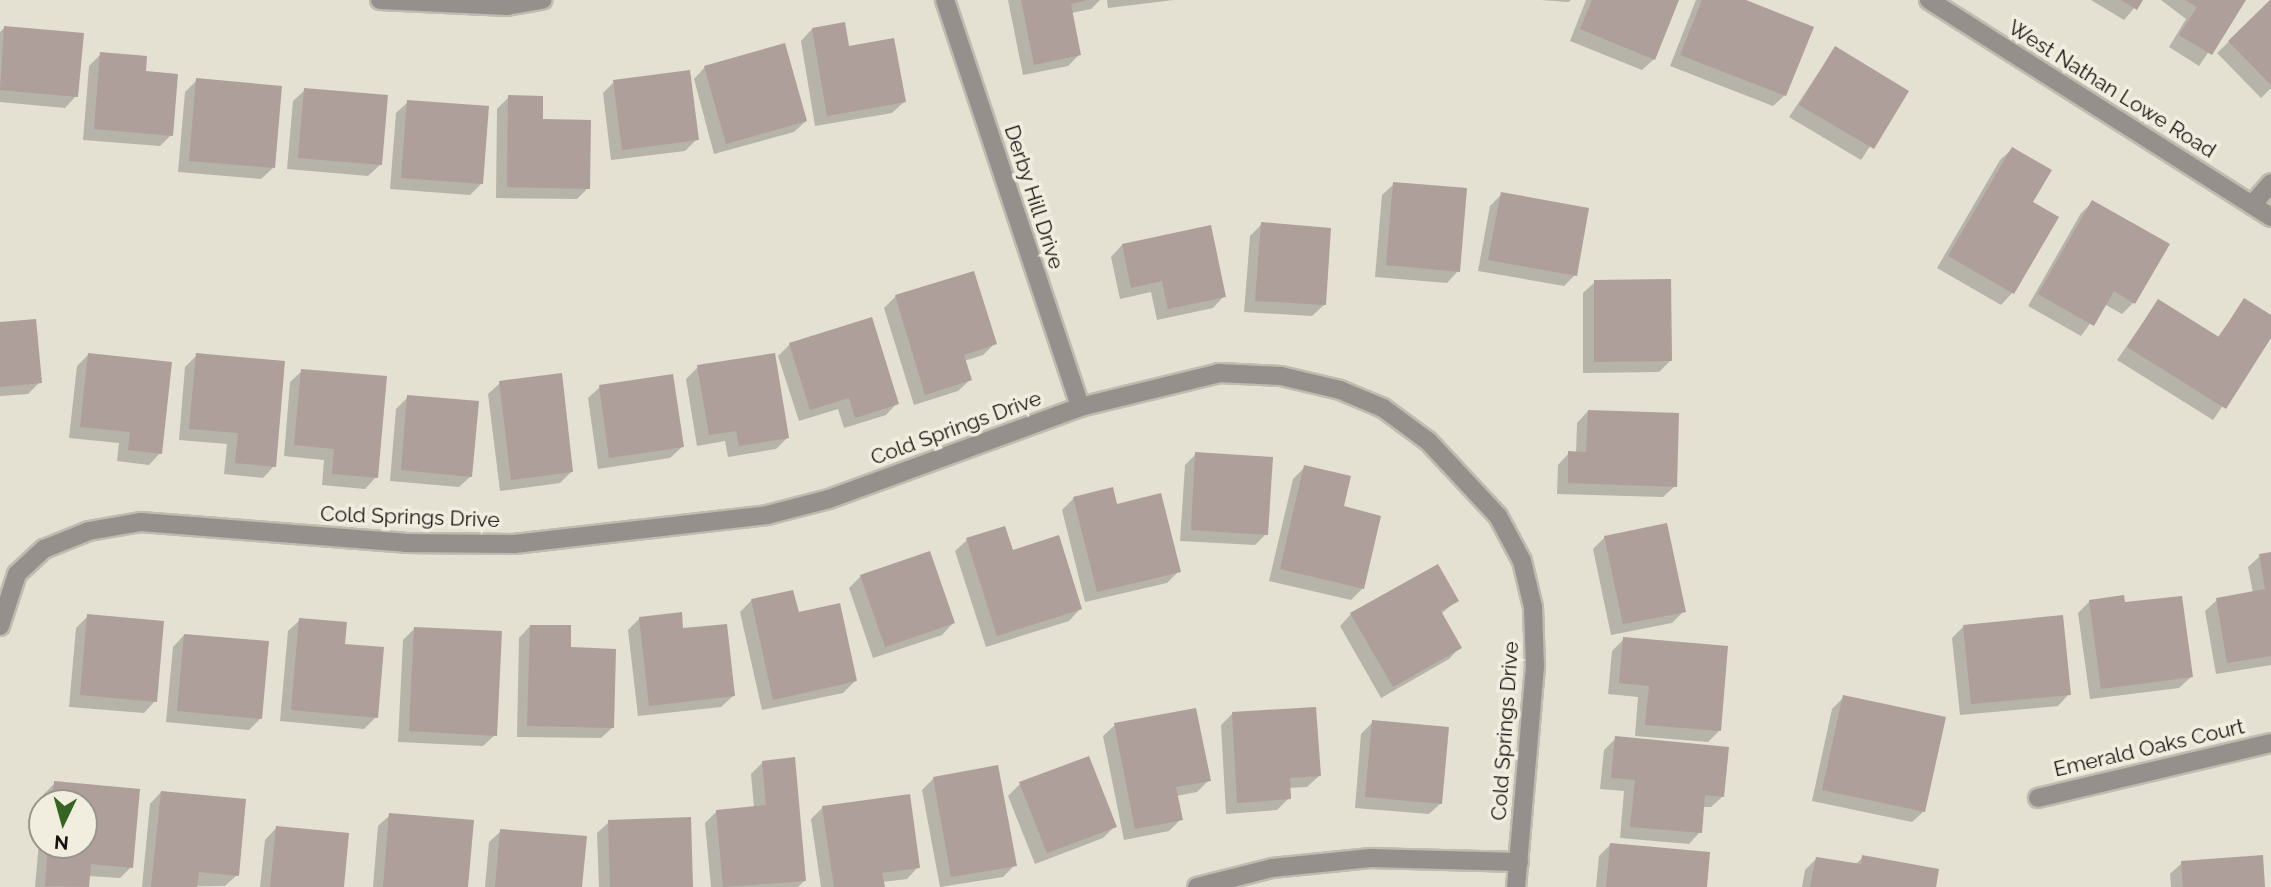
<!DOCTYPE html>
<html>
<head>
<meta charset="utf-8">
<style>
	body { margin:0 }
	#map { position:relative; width:2271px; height:887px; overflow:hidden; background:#e4e0d2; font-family:Raleway,sans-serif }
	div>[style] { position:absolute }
	.shadow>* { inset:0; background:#0003 }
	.building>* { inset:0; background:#ae9f9a }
	.roads { filter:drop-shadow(2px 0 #bfbbaf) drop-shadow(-2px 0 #bfbbaf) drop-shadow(0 2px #bfbbaf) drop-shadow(0 -2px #bfbbaf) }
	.minor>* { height:18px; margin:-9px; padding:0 9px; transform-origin:9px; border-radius:9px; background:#95908c }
	.tertiary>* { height:18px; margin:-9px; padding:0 9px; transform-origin:9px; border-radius:9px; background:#95908c }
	span { translate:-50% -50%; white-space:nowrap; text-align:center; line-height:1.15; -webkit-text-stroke:7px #f1eddf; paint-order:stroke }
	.street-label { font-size:21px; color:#14120e }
	.north { position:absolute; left:28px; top:789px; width:70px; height:70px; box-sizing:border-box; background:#f1eddf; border:2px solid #99958b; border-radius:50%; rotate:185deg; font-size:19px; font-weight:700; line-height:28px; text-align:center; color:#14120e }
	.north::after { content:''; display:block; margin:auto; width:24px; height:32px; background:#366423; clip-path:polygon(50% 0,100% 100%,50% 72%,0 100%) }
</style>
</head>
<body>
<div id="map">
	<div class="shadow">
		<i style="clip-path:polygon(1008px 0,1100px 0,1091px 9px,1071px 13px,1079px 55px,1068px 66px,1023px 75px)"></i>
		<i style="clip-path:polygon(1107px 0,1174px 0,1108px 8px)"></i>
		<i style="clip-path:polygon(1541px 0,1571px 0,1568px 2px)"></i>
		<i style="clip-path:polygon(1586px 0,1677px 0,1654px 59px,1642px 70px,1570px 41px)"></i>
		<i style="clip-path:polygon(1696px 0,1741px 0,1785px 95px,1773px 106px,1670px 66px)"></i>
		<i style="clip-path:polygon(2091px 0,2141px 0,2124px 20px)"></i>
		<i style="clip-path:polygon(2161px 0,2244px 0,2199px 66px,2169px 47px,2186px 19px)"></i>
		<i style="clip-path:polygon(2271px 1px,2271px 88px,2261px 98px,2217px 53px)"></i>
		<i style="clip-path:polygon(4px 28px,76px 96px,65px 108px,0 102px,0 32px)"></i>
		<i style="clip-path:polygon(812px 29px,848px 48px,904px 102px,892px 113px,815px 126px,801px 41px)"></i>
		<i style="clip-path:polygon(1835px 48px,1906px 91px,1861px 160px,1789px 117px)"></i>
		<i style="clip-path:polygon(101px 54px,144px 73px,171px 135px,160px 146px,83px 140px,89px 66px)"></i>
		<i style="clip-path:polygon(705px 67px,806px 121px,794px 132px,714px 154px,694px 79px)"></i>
		<i style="clip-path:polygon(197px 80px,273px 168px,261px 179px,178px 172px,185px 92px)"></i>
		<i style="clip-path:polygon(614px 82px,697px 139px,685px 151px,611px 160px,603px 93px)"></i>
		<i style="clip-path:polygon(305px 90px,380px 165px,368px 176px,287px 169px,293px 101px)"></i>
		<i style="clip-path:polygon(509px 97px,541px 121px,588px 188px,577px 199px,496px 198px,497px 109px)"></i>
		<i style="clip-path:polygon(408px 102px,482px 183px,470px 195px,390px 189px,396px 113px)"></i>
		<i style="clip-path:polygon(2012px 149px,2030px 202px,2056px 217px,2012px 293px,2001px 305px,1937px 268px,2000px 160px)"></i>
		<i style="clip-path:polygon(1394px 184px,1458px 271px,1447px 283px,1375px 277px,1382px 195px)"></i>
		<i style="clip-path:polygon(1502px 194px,1575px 275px,1564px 286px,1478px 271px,1490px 206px)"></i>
		<i style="clip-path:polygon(2093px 202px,2134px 302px,2122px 314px,2104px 304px,2081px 336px,2028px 306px,2081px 213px)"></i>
		<i style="clip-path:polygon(1262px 224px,1324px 305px,1312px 316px,1244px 312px,1250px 236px)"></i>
		<i style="clip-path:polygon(1122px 245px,1224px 296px,1213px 308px,1157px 320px,1151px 292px,1120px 299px,1111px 257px)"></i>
		<i style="clip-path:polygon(1595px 282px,1670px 361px,1659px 372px,1583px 373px,1583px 293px)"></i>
		<i style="clip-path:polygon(896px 296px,995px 343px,983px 355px,964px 361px,970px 380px,958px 391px,914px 405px,884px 308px)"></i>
		<i style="clip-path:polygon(2158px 301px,2217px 338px,2244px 301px,2271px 317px,2271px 335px,2213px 420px,2117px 360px)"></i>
		<i style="clip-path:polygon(0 324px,40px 382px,28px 394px,0 396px)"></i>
		<i style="clip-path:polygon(790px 344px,897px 403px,886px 415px,844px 428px,838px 409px,799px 421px,778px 356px)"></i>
		<i style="clip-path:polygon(89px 354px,160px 453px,149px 465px,117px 461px,119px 443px,69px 438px,77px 366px)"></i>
		<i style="clip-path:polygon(197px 355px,274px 466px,263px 478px,224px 474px,227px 444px,179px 440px,185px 367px)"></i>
		<i style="clip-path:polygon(698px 367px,787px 438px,776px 449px,728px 457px,725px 441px,697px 446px,686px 379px)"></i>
		<i style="clip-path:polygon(302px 371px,376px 477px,365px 489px,322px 485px,324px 460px,284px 456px,290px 382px)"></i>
		<i style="clip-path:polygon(500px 383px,572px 471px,560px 483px,500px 491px,488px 394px)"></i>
		<i style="clip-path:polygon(600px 387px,682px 447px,670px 458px,598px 469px,588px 398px)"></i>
		<i style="clip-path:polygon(408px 397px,471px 476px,459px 487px,390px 481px,396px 409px)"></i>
		<i style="clip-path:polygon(1588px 411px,1675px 486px,1663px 497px,1557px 494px,1558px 465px,1569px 453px,1576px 454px,1577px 423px)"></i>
		<i style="clip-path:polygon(1196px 454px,1266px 534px,1255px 545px,1180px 541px,1185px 465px)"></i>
		<i style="clip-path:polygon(1305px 467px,1342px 508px,1362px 589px,1351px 600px,1269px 581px,1293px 479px)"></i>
		<i style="clip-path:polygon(1074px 498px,1116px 506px,1179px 571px,1167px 583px,1085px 602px,1062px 510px)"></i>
		<i style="clip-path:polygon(1605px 537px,1684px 611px,1672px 623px,1611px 635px,1593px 549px)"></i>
		<i style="clip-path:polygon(967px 540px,1011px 552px,1080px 609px,1069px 621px,986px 647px,955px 551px)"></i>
		<i style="clip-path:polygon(2271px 554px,2271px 665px,2216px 674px,2205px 611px,2217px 600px,2253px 593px,2248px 567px,2260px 556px)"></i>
		<i style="clip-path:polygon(861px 576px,953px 623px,942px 635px,873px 658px,849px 588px)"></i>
		<i style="clip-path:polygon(752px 600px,797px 614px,855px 681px,843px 693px,762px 710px,740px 612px)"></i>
		<i style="clip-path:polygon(1456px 601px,1441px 614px,1460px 647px,1449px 659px,1381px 698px,1340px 626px,1351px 614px)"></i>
		<i style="clip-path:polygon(2090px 601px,2124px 604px,2191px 677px,2179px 688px,2090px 699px,2078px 613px)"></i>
		<i style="clip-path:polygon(88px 616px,155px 701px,144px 713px,69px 707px,76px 628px)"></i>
		<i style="clip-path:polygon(640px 618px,682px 630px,733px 696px,721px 707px,638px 716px,628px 630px)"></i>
		<i style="clip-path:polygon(300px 620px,343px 646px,376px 717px,364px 729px,280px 721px,288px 631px)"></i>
		<i style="clip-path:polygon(530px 626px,569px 649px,613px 727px,601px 738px,517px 737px,519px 638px)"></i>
		<i style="clip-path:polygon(1964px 626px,2069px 694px,2058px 706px,1960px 715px,1952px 638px)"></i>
		<i style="clip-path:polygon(414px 629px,495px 735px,483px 746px,398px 742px,403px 640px)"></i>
		<i style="clip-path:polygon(184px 635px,261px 718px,249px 730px,166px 722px,173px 647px)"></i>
		<i style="clip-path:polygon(1624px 639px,1719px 731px,1708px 742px,1635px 736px,1638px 697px,1608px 694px,1612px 651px)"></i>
		<i style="clip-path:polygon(1844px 697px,1924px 811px,1912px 822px,1812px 801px,1832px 709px)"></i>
		<i style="clip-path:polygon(1232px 714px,1319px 776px,1307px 787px,1288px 788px,1289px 798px,1277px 810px,1226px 814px,1221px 725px)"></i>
		<i style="clip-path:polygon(1373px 722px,1441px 803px,1429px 814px,1355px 808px,1361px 734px)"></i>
		<i style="clip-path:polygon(1115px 725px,1209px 780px,1197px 792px,1176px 796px,1181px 819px,1169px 831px,1124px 840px,1103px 736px)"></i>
		<i style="clip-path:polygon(1616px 738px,1723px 796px,1711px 807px,1703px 807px,1700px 832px,1689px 844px,1620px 838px,1624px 791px,1600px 789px,1604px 750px)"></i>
		<i style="clip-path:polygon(1088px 758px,1115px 826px,1103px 838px,1035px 864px,1008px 796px,1020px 784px)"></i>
		<i style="clip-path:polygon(763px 762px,804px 881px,798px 887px,711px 887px,705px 823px,717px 811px,754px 808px,751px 774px)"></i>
		<i style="clip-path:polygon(934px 778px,1015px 865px,1003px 877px,940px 887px,922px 790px)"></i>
		<i style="clip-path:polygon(55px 783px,138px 791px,131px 867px,120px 878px,88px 876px,87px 887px,35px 887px,42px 807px,42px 845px,84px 845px,84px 803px,42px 803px,43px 795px)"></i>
		<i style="clip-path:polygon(161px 792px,237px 875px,225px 886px,142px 887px,150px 804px)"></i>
		<i style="clip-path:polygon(823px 807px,918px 867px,907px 879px,882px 882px,883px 887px,821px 887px,811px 819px)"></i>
		<i style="clip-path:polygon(390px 815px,467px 887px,373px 887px,378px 826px)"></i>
		<i style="clip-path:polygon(609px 822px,692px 887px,599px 887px,597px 833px)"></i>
		<i style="clip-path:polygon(276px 828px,342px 887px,260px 887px,265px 840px)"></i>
		<i style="clip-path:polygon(501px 831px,580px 887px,485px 887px,489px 842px)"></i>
		<i style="clip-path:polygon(1610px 845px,1705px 887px,1596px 887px,1599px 856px)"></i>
		<i style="clip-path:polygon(1863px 857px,1934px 887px,1802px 887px,1805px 870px,1817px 858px,1855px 865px)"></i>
		<i style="clip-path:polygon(2182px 863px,2263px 887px,2171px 887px,2170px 874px)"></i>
	</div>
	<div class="building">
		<i style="clip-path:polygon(1021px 0,1087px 0,1071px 4px,1081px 55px,1034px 65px)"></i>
		<i style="clip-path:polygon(1592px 0,1679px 0,1655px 60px,1580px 29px)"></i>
		<i style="clip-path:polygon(1702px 0,1746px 0,1814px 27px,1786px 96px,1680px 55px)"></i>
		<i style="clip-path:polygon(2121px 0,2143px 0,2137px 10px)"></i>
		<i style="clip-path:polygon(2185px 0,2246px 0,2212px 55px,2179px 35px,2197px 7px)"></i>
		<i style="clip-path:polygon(2270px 0,2271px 0,2271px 85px,2228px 41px)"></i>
		<i style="clip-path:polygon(845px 22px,849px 46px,894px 38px,906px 102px,827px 116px,812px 28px)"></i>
		<i style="clip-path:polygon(4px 26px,84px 33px,78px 97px,0 90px)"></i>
		<i style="clip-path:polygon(785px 43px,807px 121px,726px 144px,704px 66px)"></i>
		<i style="clip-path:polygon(1835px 46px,1909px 91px,1874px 149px,1799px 105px)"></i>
		<i style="clip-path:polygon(100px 52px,147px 56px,146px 71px,178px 74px,173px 136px,94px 129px)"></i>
		<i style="clip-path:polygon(690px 70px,699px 140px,622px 150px,613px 80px)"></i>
		<i style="clip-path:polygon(196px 78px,282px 86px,275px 168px,189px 161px)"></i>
		<i style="clip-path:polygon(304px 88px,388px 95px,382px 165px,298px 158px)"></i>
		<i style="clip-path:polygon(508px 95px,543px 96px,543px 119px,591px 120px,590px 189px,507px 187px)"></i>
		<i style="clip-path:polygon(407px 100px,489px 106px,483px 184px,401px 178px)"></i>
		<i style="clip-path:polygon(2012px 147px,2052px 170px,2033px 202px,2059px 217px,2014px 294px,1948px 256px)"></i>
		<i style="clip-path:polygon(1393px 182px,1467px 188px,1460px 272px,1386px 265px)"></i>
		<i style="clip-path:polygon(1501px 192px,1589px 208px,1577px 276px,1488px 260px)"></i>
		<i style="clip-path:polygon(2092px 200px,2170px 244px,2135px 304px,2114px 291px,2094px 326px,2038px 294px)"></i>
		<i style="clip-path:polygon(1261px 222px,1331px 228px,1326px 305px,1255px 301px)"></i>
		<i style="clip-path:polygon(1211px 225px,1226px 297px,1168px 309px,1162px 281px,1131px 288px,1122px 244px)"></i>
		<i style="clip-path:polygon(974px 271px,997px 344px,964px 355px,972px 380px,925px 395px,895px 295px)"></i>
		<i style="clip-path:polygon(1671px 279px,1672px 361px,1594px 362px,1594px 280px)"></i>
		<i style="clip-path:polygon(2244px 298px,2271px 315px,2271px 338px,2226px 409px,2127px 347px,2158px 299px,2219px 337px)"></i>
		<i style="clip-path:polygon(872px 317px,899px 404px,855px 418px,849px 398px,810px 410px,789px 343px)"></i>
		<i style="clip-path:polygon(36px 319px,42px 383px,0 387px,0 322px)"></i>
		<i style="clip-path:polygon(88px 353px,172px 362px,162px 454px,128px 450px,130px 432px,80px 427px)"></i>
		<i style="clip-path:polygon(196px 353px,285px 361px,276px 467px,235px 463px,238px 433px,189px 429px)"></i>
		<i style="clip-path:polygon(775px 353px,789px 438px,739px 446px,736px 431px,709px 435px,697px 365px)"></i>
		<i style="clip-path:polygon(301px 369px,387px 376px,378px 478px,332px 474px,334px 449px,294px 445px)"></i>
		<i style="clip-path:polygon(562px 373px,573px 472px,511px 480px,499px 381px)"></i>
		<i style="clip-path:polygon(673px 374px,684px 447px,609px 458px,599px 385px)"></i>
		<i style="clip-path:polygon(407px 395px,479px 401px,472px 477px,401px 470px)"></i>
		<i style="clip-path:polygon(1588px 410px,1679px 413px,1677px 487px,1568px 483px,1568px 451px,1586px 452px)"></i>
		<i style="clip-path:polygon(1195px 452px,1273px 457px,1268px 535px,1191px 530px)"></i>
		<i style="clip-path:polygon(1304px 465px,1351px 476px,1344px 506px,1381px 516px,1364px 589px,1280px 569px)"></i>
		<i style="clip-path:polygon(1113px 487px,1117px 504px,1161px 493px,1181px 572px,1097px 592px,1073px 497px)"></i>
		<i style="clip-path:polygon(1667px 523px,1686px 612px,1623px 624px,1604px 536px)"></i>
		<i style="clip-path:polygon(1005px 526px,1013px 550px,1059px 535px,1082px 609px,997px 636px,966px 538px)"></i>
		<i style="clip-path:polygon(930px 551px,955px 623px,885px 647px,860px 575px)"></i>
		<i style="clip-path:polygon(2271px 552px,2271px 656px,2227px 663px,2216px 598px,2265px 589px,2259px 554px)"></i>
		<i style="clip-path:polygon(1438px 564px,1459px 601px,1441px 611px,1462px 648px,1393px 687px,1350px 613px)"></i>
		<i style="clip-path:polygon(793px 590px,799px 612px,840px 603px,857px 681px,773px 700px,751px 599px)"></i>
		<i style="clip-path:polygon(2124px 595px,2125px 602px,2182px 596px,2193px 677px,2101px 689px,2089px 600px)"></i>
		<i style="clip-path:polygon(682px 612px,683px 628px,727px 624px,735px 696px,649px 706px,639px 617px)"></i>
		<i style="clip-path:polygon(87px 614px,164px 621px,157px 702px,80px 695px)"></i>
		<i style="clip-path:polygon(2063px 615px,2071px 695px,1971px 704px,1963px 625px)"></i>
		<i style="clip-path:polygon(299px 618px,347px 622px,345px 644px,384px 647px,378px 718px,291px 710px)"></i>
		<i style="clip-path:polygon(530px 625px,571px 625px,571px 647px,616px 649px,614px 728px,527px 726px)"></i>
		<i style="clip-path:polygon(414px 627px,502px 631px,497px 736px,409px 731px)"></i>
		<i style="clip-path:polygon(184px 634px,269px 641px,262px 719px,177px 711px)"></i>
		<i style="clip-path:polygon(1623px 637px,1728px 646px,1721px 731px,1645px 725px,1649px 686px,1619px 683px)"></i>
		<i style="clip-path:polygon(1843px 695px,1946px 717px,1925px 812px,1822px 790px)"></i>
		<i style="clip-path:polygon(1316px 707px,1321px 776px,1290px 778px,1291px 799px,1237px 803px,1232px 712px)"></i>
		<i style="clip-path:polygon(1196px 708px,1211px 781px,1176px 787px,1183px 820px,1135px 829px,1114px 723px)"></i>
		<i style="clip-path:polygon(1372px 720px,1449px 727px,1442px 804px,1365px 797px)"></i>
		<i style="clip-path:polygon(1615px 736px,1729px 747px,1724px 797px,1705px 795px,1702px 833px,1630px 827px,1635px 780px,1611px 778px)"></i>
		<i style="clip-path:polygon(1089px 756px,1117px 827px,1047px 853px,1019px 782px)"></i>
		<i style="clip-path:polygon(795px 757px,806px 881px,723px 887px,716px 810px,766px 805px,762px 761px)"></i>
		<i style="clip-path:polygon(998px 765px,1017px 866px,951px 877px,933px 777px)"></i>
		<i style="clip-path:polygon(54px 781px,140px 789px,133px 868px,91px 864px,89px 887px,45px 886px,48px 845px,84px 845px,84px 803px,52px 803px)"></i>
		<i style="clip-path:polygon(161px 791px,246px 799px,239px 876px,199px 872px,197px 887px,151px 887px)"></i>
		<i style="clip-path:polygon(910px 794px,920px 868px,882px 873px,885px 887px,834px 887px,822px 806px)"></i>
		<i style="clip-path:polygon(389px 813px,474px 820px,468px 887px,383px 887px)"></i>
		<i style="clip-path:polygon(691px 817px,693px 887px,610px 887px,608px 820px)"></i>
		<i style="clip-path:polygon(276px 826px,349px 833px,344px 887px,270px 887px)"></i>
		<i style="clip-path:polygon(500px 829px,587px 836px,582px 887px,495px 887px)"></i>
		<i style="clip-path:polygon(1610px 843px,1710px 852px,1707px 887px,1606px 887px)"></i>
		<i style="clip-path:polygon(1862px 855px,1939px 869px,1936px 887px,1810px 887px,1816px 857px,1861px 864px)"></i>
		<i style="clip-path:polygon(2263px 855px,2265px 887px,2183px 887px,2181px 861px)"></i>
	</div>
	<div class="roads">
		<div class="minor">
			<i style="left:945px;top:0;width:429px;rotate:71.6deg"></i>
			<i style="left:2252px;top:205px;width:29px;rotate:-49deg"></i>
			<i style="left:0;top:626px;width:55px;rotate:-71.9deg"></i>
			<i style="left:17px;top:574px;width:37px;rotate:-43deg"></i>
			<i style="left:44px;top:549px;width:48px;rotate:-21.8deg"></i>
			<i style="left:89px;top:531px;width:53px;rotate:-9.8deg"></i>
			<i style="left:141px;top:522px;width:265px;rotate:4.5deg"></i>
			<i style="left:405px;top:543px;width:109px;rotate:0.5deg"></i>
			<i style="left:514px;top:544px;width:255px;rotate:-6.5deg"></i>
			<i style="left:767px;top:515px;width:64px;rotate:-14.5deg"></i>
			<i style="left:829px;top:499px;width:267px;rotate:-20.1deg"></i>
			<i style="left:1080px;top:407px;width:143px;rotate:-13.7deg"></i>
			<i style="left:1219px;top:373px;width:62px;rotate:2.8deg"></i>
			<i style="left:1281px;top:376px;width:61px;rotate:13.3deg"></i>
			<i style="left:1340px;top:390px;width:47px;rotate:22.7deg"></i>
			<i style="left:1383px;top:408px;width:56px;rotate:36.3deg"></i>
			<i style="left:1428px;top:441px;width:103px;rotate:47deg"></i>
			<i style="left:1498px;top:516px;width:51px;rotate:61.9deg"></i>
			<i style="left:1522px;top:561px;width:47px;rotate:76.6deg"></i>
			<i style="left:1533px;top:607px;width:59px;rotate:88.1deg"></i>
			<i style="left:1535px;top:666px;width:222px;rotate:94.9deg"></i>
			<i style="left:2038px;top:798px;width:239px;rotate:-13.3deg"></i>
			<i style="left:1197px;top:887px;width:77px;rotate:-14.2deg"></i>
			<i style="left:1272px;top:868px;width:99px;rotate:-5.8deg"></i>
			<i style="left:1370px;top:858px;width:149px;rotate:1.5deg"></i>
		</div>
		<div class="tertiary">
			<i style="left:380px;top:0;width:127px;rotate:2.7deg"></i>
			<i style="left:507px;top:6px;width:36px;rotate:-10deg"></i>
			<i style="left:1929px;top:0;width:405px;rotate:32.4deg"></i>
		</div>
	</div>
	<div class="street-label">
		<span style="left:2112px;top:89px;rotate:32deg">West Nathan Lowe Road</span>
		<span style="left:1034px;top:197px;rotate:72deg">Derby Hill Drive</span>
		<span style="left:956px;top:428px;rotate:-20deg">Cold Springs Drive</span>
		<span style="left:410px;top:517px;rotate:2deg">Cold Springs Drive</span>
		<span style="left:1505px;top:731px;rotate:-86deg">Cold Springs Drive</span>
		<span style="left:2149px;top:748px;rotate:-13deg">Emerald Oaks Court</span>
	</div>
	<div class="north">N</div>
</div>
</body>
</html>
